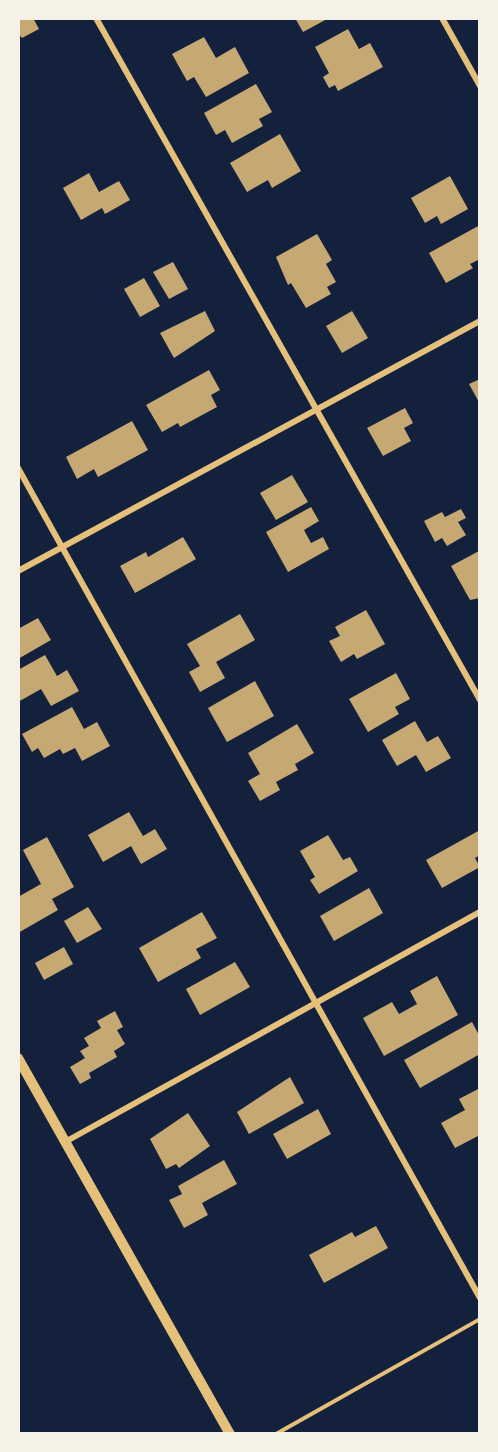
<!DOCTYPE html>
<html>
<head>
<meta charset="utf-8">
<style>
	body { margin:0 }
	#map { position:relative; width:498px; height:1452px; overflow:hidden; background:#14213d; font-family:Lato,sans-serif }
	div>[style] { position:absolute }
	.building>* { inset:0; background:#c6a872 }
	.path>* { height:4px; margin:-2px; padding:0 2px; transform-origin:2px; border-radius:2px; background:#e5c07b }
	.minor>* { height:6px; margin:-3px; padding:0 3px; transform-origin:3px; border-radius:3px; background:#e5c07b }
	.tertiary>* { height:10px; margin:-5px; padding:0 5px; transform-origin:5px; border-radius:5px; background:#e5c07b }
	span { translate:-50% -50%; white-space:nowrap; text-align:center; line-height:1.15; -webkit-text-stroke:6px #f6f1e7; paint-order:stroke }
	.frame { position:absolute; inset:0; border:20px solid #f6f1e7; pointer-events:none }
</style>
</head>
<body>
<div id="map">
	<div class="building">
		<i style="clip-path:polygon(18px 18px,33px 18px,39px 29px,22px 38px,18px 33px)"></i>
		<i style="clip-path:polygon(295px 18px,329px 18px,303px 32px)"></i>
		<i style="clip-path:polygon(348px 29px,359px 49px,370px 43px,383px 67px,338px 91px,335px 85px,329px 88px,323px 77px,329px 73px,315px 47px)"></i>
		<i style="clip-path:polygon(204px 37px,216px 58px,235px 47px,249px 73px,206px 97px,194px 77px,187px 81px,172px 54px)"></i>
		<i style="clip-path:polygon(256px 84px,272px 112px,259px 119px,263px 126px,232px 143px,225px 130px,216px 135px,204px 113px)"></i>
		<i style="clip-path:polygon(280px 134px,301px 171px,272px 188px,268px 180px,247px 192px,230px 163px)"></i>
		<i style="clip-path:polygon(89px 173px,99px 192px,119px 181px,130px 200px,105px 214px,102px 208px,81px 220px,63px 188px)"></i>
		<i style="clip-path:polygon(450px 176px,468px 209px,441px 224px,437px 216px,425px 223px,411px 198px)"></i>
		<i style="clip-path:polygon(480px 225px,480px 259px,470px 264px,473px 268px,446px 283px,429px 253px)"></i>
		<i style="clip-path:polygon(317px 234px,332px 260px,326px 264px,336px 282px,327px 287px,331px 294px,306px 308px,291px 283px,288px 285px,276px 257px)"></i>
		<i style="clip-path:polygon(173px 262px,188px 289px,169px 299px,153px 272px)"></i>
		<i style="clip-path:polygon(144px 278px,160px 306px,140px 317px,124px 289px)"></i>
		<i style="clip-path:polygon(205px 311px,215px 331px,174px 358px,160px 333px)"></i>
		<i style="clip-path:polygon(352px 311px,368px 338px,342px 353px,326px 326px)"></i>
		<i style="clip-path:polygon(209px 370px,220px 390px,211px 395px,217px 407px,180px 427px,178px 423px,162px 432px,146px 405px)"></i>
		<i style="clip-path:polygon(480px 379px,480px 404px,469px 384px)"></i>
		<i style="clip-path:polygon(405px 408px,413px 423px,404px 428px,411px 441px,383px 456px,367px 428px)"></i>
		<i style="clip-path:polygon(132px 421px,148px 450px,98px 477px,94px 469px,77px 479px,66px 457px)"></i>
		<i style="clip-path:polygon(292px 475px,308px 502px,276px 520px,260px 493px)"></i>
		<i style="clip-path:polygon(311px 507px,319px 521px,304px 530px,311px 543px,323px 537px,329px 549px,288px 572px,266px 532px)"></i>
		<i style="clip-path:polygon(461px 509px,466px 518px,458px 522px,466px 535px,447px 546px,442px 538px,435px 542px,424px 521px,442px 512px,445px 517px)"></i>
		<i style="clip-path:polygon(183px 537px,196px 559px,135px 593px,120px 566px,146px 552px,148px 557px)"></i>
		<i style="clip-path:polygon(479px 551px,480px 598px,470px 600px,451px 566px)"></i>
		<i style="clip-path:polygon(366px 610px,385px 644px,357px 659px,354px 654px,341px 662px,329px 641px,340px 636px,335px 627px)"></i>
		<i style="clip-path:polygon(240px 614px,255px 640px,216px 662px,225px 678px,200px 692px,189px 672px,200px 666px,187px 644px)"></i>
		<i style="clip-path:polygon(38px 618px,51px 640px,18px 659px,18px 629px)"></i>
		<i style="clip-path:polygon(45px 655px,57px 676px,67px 670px,79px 691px,51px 706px,41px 689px,18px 702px,18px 670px)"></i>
		<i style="clip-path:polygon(396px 673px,410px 699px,395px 707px,399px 714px,368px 732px,349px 699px)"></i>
		<i style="clip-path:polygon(255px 681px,274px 716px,227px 742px,208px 708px)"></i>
		<i style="clip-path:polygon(72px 707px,84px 729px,97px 722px,110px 746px,82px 761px,75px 748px,63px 754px,60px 749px,44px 758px,38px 748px,32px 752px,22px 734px)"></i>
		<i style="clip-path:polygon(415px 721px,427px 742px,438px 736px,451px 758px,426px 772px,416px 755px,397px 766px,382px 740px)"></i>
		<i style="clip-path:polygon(297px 724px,314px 753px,295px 764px,298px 770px,276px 782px,280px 790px,260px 801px,248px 781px,260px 774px,248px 753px)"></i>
		<i style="clip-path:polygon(129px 812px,143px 836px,155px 829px,167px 849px,141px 864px,131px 846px,103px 862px,88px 835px)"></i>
		<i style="clip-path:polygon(480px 830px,480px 855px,475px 858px,480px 867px,442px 888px,426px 860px)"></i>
		<i style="clip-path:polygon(328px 835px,343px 860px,350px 857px,358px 871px,319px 894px,310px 880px,315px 877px,300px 851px)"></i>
		<i style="clip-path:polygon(47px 837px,74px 887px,52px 899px,58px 910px,18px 933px,18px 897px,41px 884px,23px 850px)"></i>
		<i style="clip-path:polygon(369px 888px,383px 913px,334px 941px,320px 916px)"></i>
		<i style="clip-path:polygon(88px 907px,102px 929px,77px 943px,64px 921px)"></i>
		<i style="clip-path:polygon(202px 912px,217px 938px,196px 949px,201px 958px,158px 982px,139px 948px)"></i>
		<i style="clip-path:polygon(64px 947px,73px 964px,44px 980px,35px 963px)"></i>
		<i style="clip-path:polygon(235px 962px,250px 987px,200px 1015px,186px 989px)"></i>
		<i style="clip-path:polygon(437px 976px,458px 1015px,384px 1056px,363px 1018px,392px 1002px,399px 1014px,417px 1004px,410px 991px)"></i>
		<i style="clip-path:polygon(115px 1011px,123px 1027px,117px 1030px,125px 1044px,114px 1051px,117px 1057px,89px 1073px,91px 1078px,80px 1084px,70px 1067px,85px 1058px,80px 1051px,89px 1046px,84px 1038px,101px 1028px,97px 1021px)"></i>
		<i style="clip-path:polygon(472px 1022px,480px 1037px,480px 1054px,420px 1088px,404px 1060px)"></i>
		<i style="clip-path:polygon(290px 1077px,304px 1103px,249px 1134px,237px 1112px)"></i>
		<i style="clip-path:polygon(478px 1089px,480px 1135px,455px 1148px,441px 1123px,465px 1110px,459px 1099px)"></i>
		<i style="clip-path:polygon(318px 1109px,331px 1134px,287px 1159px,273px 1134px)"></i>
		<i style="clip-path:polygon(188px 1113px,210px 1146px,179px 1168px,176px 1164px,166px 1169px,150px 1139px)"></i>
		<i style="clip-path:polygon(224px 1160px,237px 1184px,202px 1203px,208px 1215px,184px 1228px,169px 1200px,182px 1194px,178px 1186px)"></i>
		<i style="clip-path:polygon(376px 1226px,388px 1248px,324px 1283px,309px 1255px,352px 1232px,355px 1237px)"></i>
	</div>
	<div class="path">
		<i style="left:276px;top:1434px;width:234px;rotate:-29.4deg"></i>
	</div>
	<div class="minor">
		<i style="left:96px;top:18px;width:783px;rotate:60.62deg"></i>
		<i style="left:442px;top:18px;width:78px;rotate:60.8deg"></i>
		<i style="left:18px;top:468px;width:950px;rotate:60.9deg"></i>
		<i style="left:18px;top:571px;width:525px;rotate:-28.42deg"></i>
		<i style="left:65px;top:1142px;width:474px;rotate:-29deg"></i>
	</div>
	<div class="tertiary">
		<i style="left:18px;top:1058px;width:432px;rotate:60.6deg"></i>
	</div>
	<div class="frame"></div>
</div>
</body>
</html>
